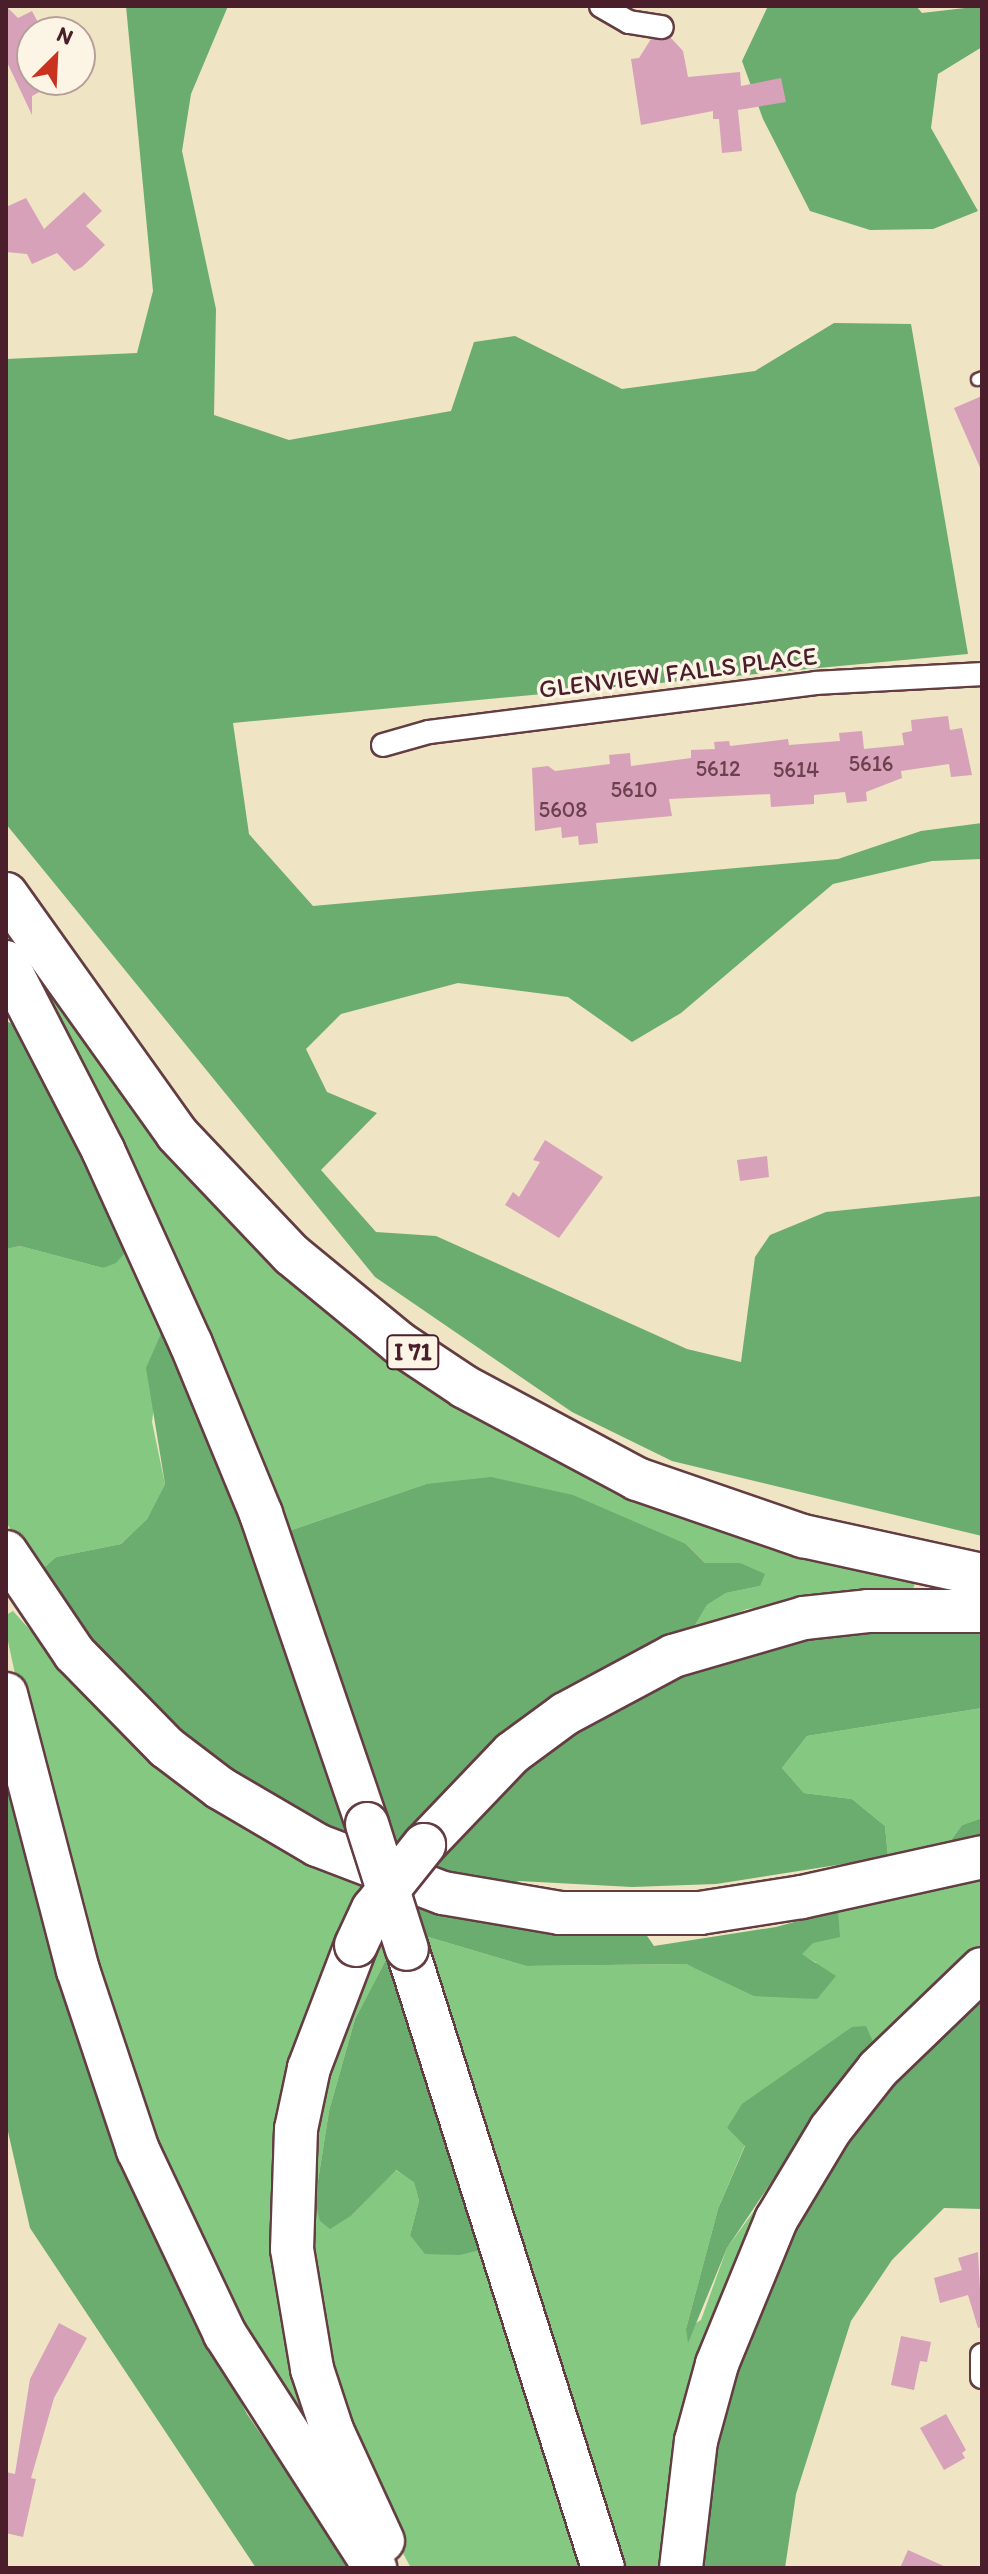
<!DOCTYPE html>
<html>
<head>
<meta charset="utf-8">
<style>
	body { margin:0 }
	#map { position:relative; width:988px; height:2574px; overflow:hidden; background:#efe4c4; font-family:Itim,sans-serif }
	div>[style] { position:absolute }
	.green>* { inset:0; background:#84c881 }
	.forest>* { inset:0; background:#6bac6f }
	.building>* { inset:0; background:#d6a1b9 }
	.roads { filter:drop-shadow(2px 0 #633d42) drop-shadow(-2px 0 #633d42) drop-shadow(0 2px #633d42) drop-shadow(0 -2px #633d42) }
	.lane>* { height:11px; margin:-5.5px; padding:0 5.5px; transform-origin:5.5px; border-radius:5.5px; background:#fff }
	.street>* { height:22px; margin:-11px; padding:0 11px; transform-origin:11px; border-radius:11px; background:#fff }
	.highway>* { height:42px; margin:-21px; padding:0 21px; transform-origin:21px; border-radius:21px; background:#fff }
	.bridges { filter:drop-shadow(2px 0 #633d42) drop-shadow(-2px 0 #633d42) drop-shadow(0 2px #633d42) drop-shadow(0 -2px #633d42) }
	.highway-bridge>* { height:42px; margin:-21px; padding:0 21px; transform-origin:21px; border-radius:21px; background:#fff }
	span { translate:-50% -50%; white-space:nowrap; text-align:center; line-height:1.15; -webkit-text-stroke:7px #fcf5e5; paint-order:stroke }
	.number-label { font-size:22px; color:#6d404e }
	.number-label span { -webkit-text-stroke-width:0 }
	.shield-label span { padding:2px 6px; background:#fcf5e5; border:2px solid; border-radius:6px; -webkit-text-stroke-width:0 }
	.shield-label { font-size:24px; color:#4a1f2b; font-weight:700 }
	.street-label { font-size:26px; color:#4a1f2b }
	.frame { position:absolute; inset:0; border:8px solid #4a1f2b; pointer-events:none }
	.north { position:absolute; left:16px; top:16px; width:80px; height:80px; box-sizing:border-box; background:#fcf5e5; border:2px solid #b59f9b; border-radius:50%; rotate:24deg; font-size:22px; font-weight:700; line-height:32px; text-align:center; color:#4a1f2b }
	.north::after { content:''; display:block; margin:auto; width:28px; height:36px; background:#c8321e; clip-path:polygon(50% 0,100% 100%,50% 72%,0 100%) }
</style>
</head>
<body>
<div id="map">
	<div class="green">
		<i style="clip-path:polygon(6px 929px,370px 1341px,915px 1583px,913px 1589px,747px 1609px,691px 1632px,707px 1605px,726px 1593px,760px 1586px,740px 1563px,705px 1563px,686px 1544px,426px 1484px,286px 1532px,46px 1003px)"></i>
		<i style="clip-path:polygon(20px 1246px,103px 1268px,129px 1248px,164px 1327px,152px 1422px,165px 1484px,147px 1519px,121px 1544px,56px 1557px,38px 1573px,6px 1522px,6px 1249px)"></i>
		<i style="clip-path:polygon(13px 1611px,102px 1710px,309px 1862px,369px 1889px,285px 2095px,335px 2477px,184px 2227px,131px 2075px,26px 1725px,6px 1632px,6px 1615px)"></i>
		<i style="clip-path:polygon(982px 1708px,982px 1818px,962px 1825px,946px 1847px,888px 1857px,885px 1826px,852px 1799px,804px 1793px,782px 1768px,807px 1736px)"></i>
		<i style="clip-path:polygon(982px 1873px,982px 1945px,948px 1970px,874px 2044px,727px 2128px,745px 2145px,718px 2209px,686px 2329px,701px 2320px,727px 2248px,764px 2197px,769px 2201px,694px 2389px,670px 2478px,665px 2568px,622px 2568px,418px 1934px,526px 1966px,686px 1964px,710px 1974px,817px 1963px,801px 1954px,838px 1910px)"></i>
		<i style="clip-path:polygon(383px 1931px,390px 1952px,355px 2019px,329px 2111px,315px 2200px,352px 2215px,395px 2170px,414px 2181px,419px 2201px,410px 2235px,484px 2249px,584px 2568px,411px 2568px,371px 2494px,306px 2293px,312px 2106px)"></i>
	</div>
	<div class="forest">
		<i style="clip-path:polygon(126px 6px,228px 6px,191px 94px,182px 151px,216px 309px,214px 415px,289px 440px,451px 411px,474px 342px,515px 336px,622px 389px,755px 371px,834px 323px,911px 324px,968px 654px,233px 723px,249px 834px,313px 906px,838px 859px,921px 831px,982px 823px,982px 859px,932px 861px,833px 884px,681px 1013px,632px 1042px,568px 997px,458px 983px,341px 1014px,306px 1049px,327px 1092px,377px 1113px,321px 1170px,376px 1232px,436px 1236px,687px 1349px,741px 1362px,755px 1257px,770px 1235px,826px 1212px,982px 1196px,982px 1536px,672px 1461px,572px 1412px,375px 1277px,6px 824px,6px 359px,137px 353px,153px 291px)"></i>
		<i style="clip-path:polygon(768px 6px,916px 6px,922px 13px,982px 6px,982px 47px,938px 74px,931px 128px,978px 211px,933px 229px,870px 230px,810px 211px,763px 119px,742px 61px)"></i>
		<i style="clip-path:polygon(6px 1021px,19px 1027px,129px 1248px,116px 1263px,103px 1268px,20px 1246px,6px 1249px)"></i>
		<i style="clip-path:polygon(164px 1327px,303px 1679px,334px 1800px,341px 1800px,358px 1849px,268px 1803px,104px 1669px,38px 1573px,56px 1557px,121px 1544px,147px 1519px,165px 1484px,146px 1368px)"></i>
		<i style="clip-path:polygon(491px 1477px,573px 1495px,686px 1544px,705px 1563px,740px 1563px,765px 1574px,760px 1586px,726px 1593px,707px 1605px,691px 1632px,394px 1855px,286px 1532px,426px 1484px)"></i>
		<i style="clip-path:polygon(982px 1624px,982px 1708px,807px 1736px,782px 1768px,804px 1793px,852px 1799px,885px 1826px,888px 1857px,716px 1884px,632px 1887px,519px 1881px,502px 1889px,425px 1869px,574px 1721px,767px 1638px)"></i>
		<i style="clip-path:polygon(6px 1777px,41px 1917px,101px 2101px,171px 2267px,247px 2414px,353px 2568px,256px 2568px,30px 2228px,6px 2123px)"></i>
		<i style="clip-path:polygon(982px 1818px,982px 1840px,946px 1847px,962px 1825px)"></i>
		<i style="clip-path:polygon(408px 1902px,645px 1933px,654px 1946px,776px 1927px,838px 1910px,840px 1937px,813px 1943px,802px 1954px,836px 1976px,817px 1999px,754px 1996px,686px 1964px,526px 1966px,418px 1934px)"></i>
		<i style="clip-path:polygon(390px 1952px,484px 2249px,460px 2255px,425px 2254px,410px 2235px,419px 2201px,414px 2182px,396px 2170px,352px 2215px,330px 2229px,320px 2221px,315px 2200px,329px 2111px,355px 2019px)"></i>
		<i style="clip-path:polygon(982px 1986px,982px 2209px,944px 2208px,892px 2260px,851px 2321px,796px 2494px,785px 2568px,699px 2568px,716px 2418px,758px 2289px,840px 2136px)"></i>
		<i style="clip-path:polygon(866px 2026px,874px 2044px,819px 2111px,727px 2248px,688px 2343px,686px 2329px,718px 2209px,745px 2146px,727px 2128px,742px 2104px,852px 2027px)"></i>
	</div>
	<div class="building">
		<i style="clip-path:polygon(6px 6px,18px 18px,32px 11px,42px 30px,32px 32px,32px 40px,25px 44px,32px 57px,32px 80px,61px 80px,32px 96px,32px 115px,6px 60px)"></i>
		<i style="clip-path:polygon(671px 38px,683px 51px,688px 77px,740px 72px,741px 86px,781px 78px,786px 102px,738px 110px,742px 151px,722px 153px,719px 119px,713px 119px,713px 111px,641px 125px,631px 59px,639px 58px,651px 39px)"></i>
		<i style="clip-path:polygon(84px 192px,102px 211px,86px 226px,105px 245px,82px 267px,74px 271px,57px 253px,32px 264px,27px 254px,6px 252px,6px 207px,26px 198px,44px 229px)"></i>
		<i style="clip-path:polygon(982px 396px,982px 472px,954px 408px)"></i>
		<i style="clip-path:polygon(948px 716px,950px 730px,962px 728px,972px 775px,951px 777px,949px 764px,901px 771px,902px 778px,866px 792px,867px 801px,847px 803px,845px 792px,814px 795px,814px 804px,771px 807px,770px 794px,669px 799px,672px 816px,596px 823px,598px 843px,579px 845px,578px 836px,562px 838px,561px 827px,535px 831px,532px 768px,548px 766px,555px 771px,610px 764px,609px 755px,630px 753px,631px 766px,691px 758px,691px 750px,715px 749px,714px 742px,729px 741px,730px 746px,788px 739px,789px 745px,840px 741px,839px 733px,862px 731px,864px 749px,904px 745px,902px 733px,912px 731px,911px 720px)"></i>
		<i style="clip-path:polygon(545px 1140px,603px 1177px,559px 1238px,505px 1205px,513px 1192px,519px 1197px,540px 1162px,533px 1160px)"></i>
		<i style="clip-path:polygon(767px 1156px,769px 1177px,740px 1181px,737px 1160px)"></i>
		<i style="clip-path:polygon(978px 2252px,982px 2327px,978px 2328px,968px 2295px,940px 2303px,934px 2278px,962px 2270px,958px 2258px)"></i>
		<i style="clip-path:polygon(59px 2323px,87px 2338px,54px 2398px,31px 2478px,36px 2479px,23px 2537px,6px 2533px,6px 2472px,15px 2474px,30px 2379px)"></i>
		<i style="clip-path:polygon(901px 2336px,931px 2342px,927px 2362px,920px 2361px,914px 2390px,891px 2385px)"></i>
		<i style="clip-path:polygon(946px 2414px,966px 2450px,962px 2453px,965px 2458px,944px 2470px,920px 2428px)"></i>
		<i style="clip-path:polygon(908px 2550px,948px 2568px,900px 2568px)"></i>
	</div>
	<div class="roads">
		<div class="lane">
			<i style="left:977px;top:379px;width:5px;rotate:-22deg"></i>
		</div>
		<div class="street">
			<i style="left:601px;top:6px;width:32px;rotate:30deg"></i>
			<i style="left:629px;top:22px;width:33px;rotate:9deg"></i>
			<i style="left:383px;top:745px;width:48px;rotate:-15.8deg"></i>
			<i style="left:429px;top:732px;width:390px;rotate:-7.2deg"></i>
			<i style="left:816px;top:683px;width:166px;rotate:-3.1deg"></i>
			<i style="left:982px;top:2355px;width:22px;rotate:90deg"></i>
		</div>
		<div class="highway">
			<i style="left:6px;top:894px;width:295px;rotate:54.5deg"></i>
			<i style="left:177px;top:1134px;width:167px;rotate:46.5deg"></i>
			<i style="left:292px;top:1255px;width:139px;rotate:39.4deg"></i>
			<i style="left:399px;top:1343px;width:79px;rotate:33.7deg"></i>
			<i style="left:465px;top:1387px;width:195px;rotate:28.1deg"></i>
			<i style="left:637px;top:1479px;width:176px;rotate:19deg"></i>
			<i style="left:803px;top:1536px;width:183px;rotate:12.3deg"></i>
			<i style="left:6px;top:962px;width:212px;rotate:62.7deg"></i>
			<i style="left:103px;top:1150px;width:213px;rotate:65.6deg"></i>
			<i style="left:191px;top:1344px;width:184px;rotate:67.6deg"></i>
			<i style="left:261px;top:1514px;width:328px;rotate:71.1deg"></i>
			<i style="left:6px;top:1552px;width:122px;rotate:56deg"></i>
			<i style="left:74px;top:1653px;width:132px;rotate:45.6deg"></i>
			<i style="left:166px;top:1747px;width:68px;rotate:37.2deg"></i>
			<i style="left:220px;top:1788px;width:113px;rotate:30.4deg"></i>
			<i style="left:317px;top:1845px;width:135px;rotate:20.9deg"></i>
			<i style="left:443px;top:1893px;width:119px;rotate:9.7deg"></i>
			<i style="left:560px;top:1913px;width:140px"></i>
			<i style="left:700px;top:1913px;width:103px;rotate:-8.9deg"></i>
			<i style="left:802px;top:1897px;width:184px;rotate:-12.5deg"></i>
			<i style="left:6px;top:1694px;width:285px;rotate:75.4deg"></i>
			<i style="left:78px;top:1970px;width:190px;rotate:71.6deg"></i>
			<i style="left:138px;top:2150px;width:204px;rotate:64.7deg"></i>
			<i style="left:225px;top:2334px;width:278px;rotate:57.3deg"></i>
			<i style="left:424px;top:1845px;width:127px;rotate:-46.3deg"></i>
			<i style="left:512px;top:1753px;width:66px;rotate:-36.3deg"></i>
			<i style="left:565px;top:1714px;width:123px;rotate:-28.2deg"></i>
			<i style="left:673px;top:1656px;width:136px;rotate:-16.2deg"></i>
			<i style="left:804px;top:1618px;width:64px;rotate:-6.2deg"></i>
			<i style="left:868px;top:1611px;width:114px"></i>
			<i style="left:356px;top:1945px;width:132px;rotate:110.9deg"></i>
			<i style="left:309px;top:2068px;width:62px;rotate:102deg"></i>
			<i style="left:296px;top:2129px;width:120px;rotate:91.9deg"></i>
			<i style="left:292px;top:2249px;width:122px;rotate:80.5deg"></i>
			<i style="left:312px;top:2369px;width:64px;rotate:71.8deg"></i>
			<i style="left:332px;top:2430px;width:122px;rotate:65.3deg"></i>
			<i style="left:407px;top:1949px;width:649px;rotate:72.43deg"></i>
			<i style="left:681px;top:2568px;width:128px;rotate:-83.3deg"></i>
			<i style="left:696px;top:2441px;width:80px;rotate:-74.7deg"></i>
			<i style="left:717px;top:2364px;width:156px;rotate:-67.7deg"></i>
			<i style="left:776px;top:2220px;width:105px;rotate:-59deg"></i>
			<i style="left:830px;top:2130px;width:78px;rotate:-51.8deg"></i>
			<i style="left:878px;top:2069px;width:144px;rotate:-43.9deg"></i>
		</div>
	</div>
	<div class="bridges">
		<div class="highway-bridge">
			<i style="left:367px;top:1824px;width:131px;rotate:72.3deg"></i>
			<i style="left:356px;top:1945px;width:40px;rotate:-65deg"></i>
			<i style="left:373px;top:1909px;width:82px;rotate:-51.4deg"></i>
		</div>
	</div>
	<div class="number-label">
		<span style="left:871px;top:764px">5616</span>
		<span style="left:718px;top:769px">5612</span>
		<span style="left:796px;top:770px">5614</span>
		<span style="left:634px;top:790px">5610</span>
		<span style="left:563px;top:810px">5608</span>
	</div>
	<div class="shield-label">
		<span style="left:413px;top:1352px">I 71</span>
	</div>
	<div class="street-label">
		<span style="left:678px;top:673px;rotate:-7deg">GLENVIEW FALLS PLACE</span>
	</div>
	<div class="frame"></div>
	<div class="north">N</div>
</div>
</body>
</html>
